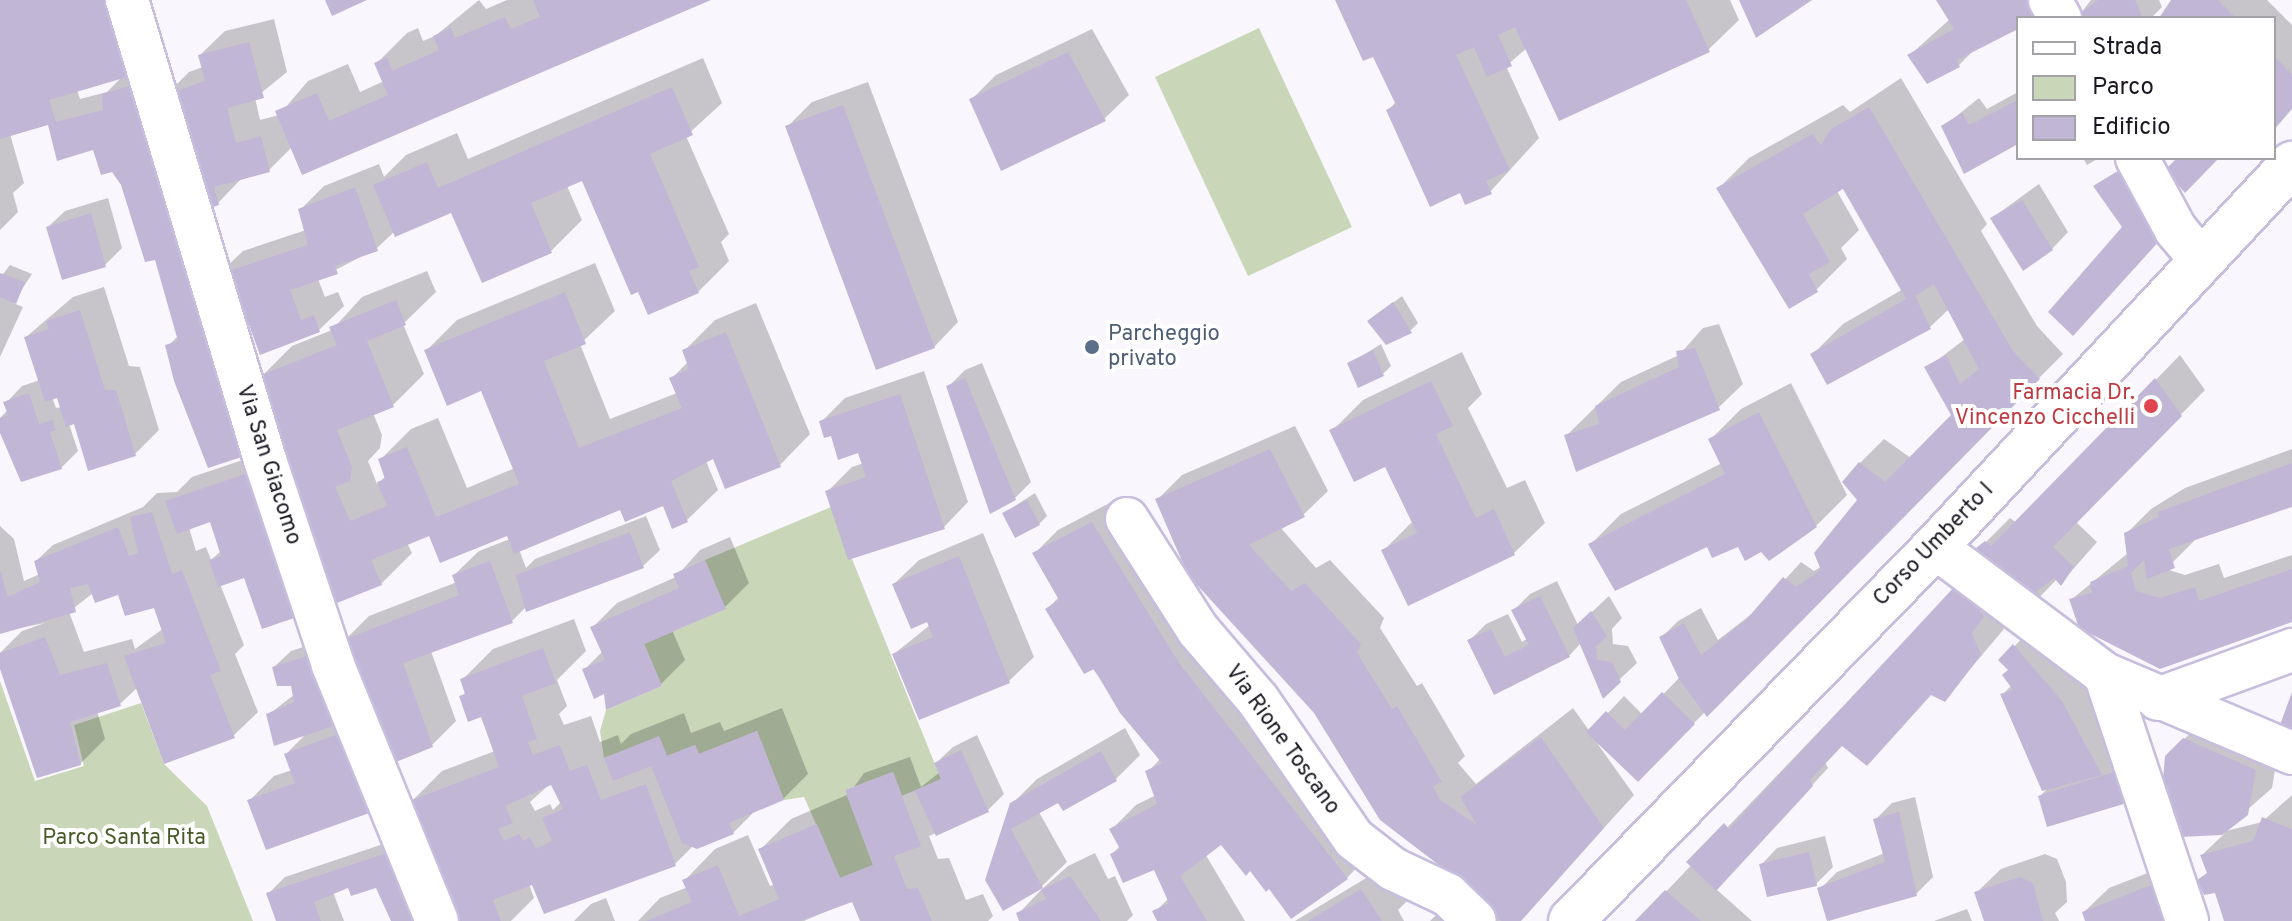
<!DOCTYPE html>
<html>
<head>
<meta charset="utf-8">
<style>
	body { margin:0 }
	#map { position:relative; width:2292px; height:921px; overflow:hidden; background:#f9f7fd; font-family:Overpass,sans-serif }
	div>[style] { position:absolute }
	.green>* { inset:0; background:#c9d6b8 }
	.shadow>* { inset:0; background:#0003 }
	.building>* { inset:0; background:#c1b6d6 }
	.roads { filter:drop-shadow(2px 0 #c7bddd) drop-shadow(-2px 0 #c7bddd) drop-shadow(0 2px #c7bddd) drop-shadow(0 -2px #c7bddd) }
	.street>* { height:42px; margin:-21px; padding:0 21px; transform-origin:21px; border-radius:21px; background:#fff }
	.secondary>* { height:44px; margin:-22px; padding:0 22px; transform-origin:22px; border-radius:22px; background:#fff }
	.dots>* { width:22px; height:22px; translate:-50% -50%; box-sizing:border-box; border:4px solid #fff; border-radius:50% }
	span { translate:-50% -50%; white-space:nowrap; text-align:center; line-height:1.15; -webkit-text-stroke:8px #fff; paint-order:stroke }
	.service-label { font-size:22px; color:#4e5e75 }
	.left { translate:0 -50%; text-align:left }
	.health-label { font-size:22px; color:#be3a42 }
	.right { translate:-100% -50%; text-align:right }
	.street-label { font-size:22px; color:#1b1723 }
	.park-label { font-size:22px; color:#485a27 }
	.legend { position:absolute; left:2016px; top:16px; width:260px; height:144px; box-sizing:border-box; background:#fff; border:2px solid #a4a2a7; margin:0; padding:10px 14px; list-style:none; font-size:24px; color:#1b1723 }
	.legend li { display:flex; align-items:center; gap:16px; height:40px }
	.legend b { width:40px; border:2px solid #a4a2a7 }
</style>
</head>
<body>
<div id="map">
	<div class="green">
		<i style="clip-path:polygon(1259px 28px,1352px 227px,1248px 276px,1155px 77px)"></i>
		<i style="clip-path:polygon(831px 507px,941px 779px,902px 796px,893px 772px,845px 790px,873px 865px,840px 878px,804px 797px,784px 800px,757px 731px,699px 754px,695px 745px,667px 756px,659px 737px,604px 758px,600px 731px,606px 710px,662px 686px,644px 644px,725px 609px,705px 560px)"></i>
		<i style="clip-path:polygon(0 681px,35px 781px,84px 766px,74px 725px,141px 703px,164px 764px,207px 806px,253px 921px,0 921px)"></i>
	</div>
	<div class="shadow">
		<i style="clip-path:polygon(evenodd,0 0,170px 91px,189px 72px,203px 67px,200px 55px,225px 31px,274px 19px,287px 72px,255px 98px,260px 120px,279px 115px,308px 81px,348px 64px,360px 92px,384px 81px,376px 64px,407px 33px,418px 28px,423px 41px,435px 36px,479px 0,486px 9px,507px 0,705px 0,292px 147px,269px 170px,242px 178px,218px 203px,205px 207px,223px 270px,243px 251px,306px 230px,300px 210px,324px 186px,379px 164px,384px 177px,406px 155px,457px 133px,468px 159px,703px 58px,722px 103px,686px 136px,729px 234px,721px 242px,729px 261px,698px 292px,583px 179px,567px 186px,582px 220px,551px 251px,453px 210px,395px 231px,376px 249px,318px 279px,325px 297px,338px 292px,344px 306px,319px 330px,242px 300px,234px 304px,245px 343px,168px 346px,179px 335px,156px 258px,123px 184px,94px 148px,49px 123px,10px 134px,24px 183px,13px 193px,18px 212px,0 230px,0 0,123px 76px,107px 92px,80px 99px,77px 90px,123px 76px)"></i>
		<i style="clip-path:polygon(1337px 0,1730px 0,1739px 20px,1708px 50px,1527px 48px,1506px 66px,1539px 138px,1490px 192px,1461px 190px,1388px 110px,1396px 102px,1374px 54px)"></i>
		<i style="clip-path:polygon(1939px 0,2034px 18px,2018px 18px,2018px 26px,1976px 48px,1959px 65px,1910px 55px,1950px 19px)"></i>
		<i style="clip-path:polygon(2091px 0,2159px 0,2162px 7px,2151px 18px,2077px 18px)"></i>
		<i style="clip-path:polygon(2173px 0,2267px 0,2292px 25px,2292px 109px,2274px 130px,2274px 18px,2161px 18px)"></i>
		<i style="clip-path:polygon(1092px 29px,1129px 95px,1104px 119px,972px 99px,996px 75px)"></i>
		<i style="clip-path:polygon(1901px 78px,1987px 224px,1981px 231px,2037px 326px,2063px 354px,1638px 779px,1597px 743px,1634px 795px,1519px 921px,1430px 921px,1467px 884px,1316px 711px,1157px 500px,1182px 475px,1295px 426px,1328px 491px,1303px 515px,1280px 527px,1316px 568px,1330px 560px,1384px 618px,1380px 628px,1417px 686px,1422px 683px,1465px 756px,1458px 763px,1476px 784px,1573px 708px,1590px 732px,1624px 696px,1643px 715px,1680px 677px,1661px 638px,1678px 621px,1701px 608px,1718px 640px,1758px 609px,1801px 562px,1814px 571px,1822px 566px,1860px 500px,1860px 463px,1884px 439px,1911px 458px,1954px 416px,1927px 368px,1965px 339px,1949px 309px,1929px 328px,1813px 354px,1843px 324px,1903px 289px,1844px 186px,1837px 191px,1859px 230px,1841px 248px,1847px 259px,1816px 290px,1718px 189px,1749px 158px,1843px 105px,1850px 112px)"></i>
		<i style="clip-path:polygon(868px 82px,958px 322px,934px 347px,787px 127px,812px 102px)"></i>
		<i style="clip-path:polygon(2018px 92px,2018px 141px,1944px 126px,1979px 98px,1987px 109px)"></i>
		<i style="clip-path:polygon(2083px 158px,2099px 158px,2087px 165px)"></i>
		<i style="clip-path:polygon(2039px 184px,2068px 232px,2052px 249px,1992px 218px)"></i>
		<i style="clip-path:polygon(108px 198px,122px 248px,105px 265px,48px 227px,65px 211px)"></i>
		<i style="clip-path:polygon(595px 263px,615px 311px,580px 344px,610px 419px,677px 393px,672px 378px,688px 362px,684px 351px,715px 320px,756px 303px,810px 434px,780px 465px,714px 457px,706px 461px,718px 490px,687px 520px,664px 504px,621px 508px,519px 549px,526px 568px,535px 559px,646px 516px,660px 550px,643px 566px,527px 606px,512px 621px,431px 651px,456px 721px,432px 745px,345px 640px,369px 616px,457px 582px,454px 575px,479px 551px,510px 539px,508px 533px,430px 534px,407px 543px,412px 553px,381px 584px,261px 377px,292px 346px,332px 330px,362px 297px,427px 271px,436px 292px,403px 324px,424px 374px,393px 405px,373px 413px,382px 435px,380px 448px,368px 461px,377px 484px,386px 476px,380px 460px,411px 429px,438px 418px,467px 488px,515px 468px,482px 388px,426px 351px,457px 320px)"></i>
		<i style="clip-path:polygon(10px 265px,32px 274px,13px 303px,23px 307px,0 357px,0 278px)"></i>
		<i style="clip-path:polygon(evenodd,104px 287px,129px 366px,140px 367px,159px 430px,135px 454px,75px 422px,69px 424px,78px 451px,61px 468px,0 425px,0 418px,8px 410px,6px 403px,22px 386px,40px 380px,26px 337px,73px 297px,104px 287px,58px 396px,62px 407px,56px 408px,52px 397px,58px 396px)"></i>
		<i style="clip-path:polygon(1402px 296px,1418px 323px,1410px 331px,1378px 314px)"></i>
		<i style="clip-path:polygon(1719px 324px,1743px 384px,1718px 408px,1566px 436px,1621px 382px,1679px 355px,1703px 328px)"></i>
		<i style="clip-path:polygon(1381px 344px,1391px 366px,1383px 374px,1349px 364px)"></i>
		<i style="clip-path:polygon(1462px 352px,1482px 394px,1468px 408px,1507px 488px,1525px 480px,1545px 523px,1514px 553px,1383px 551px,1413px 521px,1386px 464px,1332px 431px,1363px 400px)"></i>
		<i style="clip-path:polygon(2180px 355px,2205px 390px,2076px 522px,2097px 542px,2061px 583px,2057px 579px,2034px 603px,1979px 549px,2010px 518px,2017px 523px)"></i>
		<i style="clip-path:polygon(982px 363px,1031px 482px,1015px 498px,948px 387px,965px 370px)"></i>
		<i style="clip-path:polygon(924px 371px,968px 502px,944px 527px,828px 491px,852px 467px,864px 463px,859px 451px,821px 422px,845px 398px)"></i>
		<i style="clip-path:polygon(1791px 383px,1847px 495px,1816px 526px,1762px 550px,1739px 545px,1591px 544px,1621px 514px,1722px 463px,1710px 440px,1741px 409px)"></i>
		<i style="clip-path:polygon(evenodd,275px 449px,245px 575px,220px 584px,244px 645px,235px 654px,258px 712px,233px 736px,138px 687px,120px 704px,97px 711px,105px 739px,80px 764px,0 663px,0 653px,22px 631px,45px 623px,0 632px,0 526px,14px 539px,24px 581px,40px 574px,36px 561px,53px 545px,143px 507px,157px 493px,177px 492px,192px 477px,275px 449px,211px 520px,222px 550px,211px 560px,206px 547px,196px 551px,189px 528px,211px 520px,275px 449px,119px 592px,156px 605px,164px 628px,135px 649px,132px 639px,84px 652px,69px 612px,93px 593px,119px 592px)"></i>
		<i style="clip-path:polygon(2292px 449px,2292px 505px,2197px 538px,2166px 569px,2185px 575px,2219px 564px,2224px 578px,2292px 555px,2292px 620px,2072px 599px,2128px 553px,2126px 534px,2151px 509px,2185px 488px)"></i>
		<i style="clip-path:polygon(1035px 493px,1047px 516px,1039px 524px,1004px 513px)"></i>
		<i style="clip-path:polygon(1117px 499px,1202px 639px,1363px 861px,1347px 878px,1240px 828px,1204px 852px,1245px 921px,1160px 921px,1155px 912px,1169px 898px,1156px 868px,1112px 854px,1121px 845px,1112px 829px,1136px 805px,1156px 795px,1148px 772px,1161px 758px,1047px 609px,1059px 597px,1034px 554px,1058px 530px)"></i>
		<i style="clip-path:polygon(983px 533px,1034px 657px,1009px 681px,920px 717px,894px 654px,930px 625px,894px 584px,919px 560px)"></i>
		<i style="clip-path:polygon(730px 537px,749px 583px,725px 607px,672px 630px,685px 660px,661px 684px,606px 692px,584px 670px,603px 651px,593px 627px,617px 603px,676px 577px,700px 550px)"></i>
		<i style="clip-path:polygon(1557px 581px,1578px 625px,1609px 596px,1622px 618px,1612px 629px,1613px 644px,1628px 646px,1637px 663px,1603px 695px,1581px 643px,1569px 656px,1495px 692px,1469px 641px,1486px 624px,1508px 614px,1522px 642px,1528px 638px,1514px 610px,1530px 594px)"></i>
		<i style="clip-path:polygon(1958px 586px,1996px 607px,2004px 629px,1944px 700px,1932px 693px,1843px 743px,1825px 762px,1828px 768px,1716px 889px,1752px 921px,1638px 921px)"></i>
		<i style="clip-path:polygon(evenodd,574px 619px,586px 651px,557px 680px,567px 706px,559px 714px,564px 725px,591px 716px,600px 742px,618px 735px,621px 744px,631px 734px,684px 713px,691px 733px,720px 722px,724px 731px,782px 708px,808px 774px,783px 799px,756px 810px,733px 833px,693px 846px,675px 864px,534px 882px,529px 884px,534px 898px,511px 921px,455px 921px,411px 802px,442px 771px,495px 751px,482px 715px,461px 697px,467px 691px,462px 680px,493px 649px,574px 619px,552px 782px,562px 801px,553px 810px,550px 804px,535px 811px,530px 802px,552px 782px)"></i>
		<i style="clip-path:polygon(2038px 622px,2086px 677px,2125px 749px,2111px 763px,2134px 756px,2143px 784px,2040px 796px,2049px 787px,2003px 694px,2012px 685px,2010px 670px,2001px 660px)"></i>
		<i style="clip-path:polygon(331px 638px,396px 786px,250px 800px,274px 776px,292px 770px,286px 754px,308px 732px,268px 715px,295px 694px,293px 684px,274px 667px,291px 651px)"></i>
		<i style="clip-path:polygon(2209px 715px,2279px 746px,2272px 788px,2222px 832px,2262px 822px,2292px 795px,2292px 921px,2226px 921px,2217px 890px,2205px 892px,2200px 881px,2209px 871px,2202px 855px,2225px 833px,2181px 835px,2164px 791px,2167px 756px)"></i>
		<i style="clip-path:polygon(1125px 728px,1140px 755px,1116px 779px,1064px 809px,1059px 800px,1039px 812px,1067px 862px,1042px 886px,1003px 908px,1012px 804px,1037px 779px)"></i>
		<i style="clip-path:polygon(977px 735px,1004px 794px,988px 810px,929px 836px,938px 859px,949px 858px,966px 900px,983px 894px,993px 916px,988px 921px,862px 921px,853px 900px,804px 921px,638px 921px,660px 898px,688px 887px,685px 880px,715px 849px,748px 835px,770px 886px,775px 884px,760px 850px,791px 819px,849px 794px,864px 773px,910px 757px,921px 787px,940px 772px,936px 763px,953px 747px)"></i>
		<i style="clip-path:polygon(1915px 797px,1933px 877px,1916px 894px,1829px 921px,1820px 889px,1837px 872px,1885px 853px,1876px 819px,1892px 803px)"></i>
		<i style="clip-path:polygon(413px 834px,392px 921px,377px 885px,349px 885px,333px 892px,344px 921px,280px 921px,269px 893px,285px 877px)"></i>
		<i style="clip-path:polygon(1825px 836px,1833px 867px,1816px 884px,1761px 865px,1777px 848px)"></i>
		<i style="clip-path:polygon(1095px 853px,1108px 879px,1115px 876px,1133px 915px,1127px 921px,1022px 921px,1018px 914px,1042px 889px,1068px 866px)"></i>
		<i style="clip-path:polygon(2045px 854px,2057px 859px,2066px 882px,2067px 902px,2055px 913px,2059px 921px,1986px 921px,1976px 893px,2001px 869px)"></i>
		<i style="clip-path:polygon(2181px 860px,2204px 921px,2087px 921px,2084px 912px,2109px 888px)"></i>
		<i style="clip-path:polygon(1386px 866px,1408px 900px,1398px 910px,1404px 921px,1295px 921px)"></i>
		<i style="clip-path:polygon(606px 898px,615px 921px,574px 921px,591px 904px)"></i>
		<i style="clip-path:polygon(1967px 909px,1972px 921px,1934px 921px)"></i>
	</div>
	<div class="building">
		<i style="clip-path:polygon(0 0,111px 0,134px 75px,49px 100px,56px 122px,103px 110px,102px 94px,136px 84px,248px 455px,208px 468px,174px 381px,165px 345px,178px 341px,155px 260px,145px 262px,121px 185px,112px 172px,101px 175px,93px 150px,57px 161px,48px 125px,0 139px)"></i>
		<i style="clip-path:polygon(325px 0,367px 0,332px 16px)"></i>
		<i style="clip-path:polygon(533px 0,711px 0,302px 175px,275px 111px,317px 93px,329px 121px,388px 95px,374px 63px,387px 57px,392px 71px,439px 50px,433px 36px,451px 28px,455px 38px,505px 17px,511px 29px,540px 17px)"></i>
		<i style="clip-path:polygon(1335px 0,1686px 0,1710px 52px,1559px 121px,1515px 27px,1498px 35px,1512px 66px,1487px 77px,1474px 47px,1456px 55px,1510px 170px,1486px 181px,1492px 194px,1465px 205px,1460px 193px,1430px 207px,1386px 110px,1396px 105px,1373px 57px,1363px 61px)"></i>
		<i style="clip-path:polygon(1739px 0,1812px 0,1756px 38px)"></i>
		<i style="clip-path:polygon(1936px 0,2030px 0,2038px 18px,2018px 18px,2018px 29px,1957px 60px,1960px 67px,1927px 84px,1907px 55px,1954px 29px)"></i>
		<i style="clip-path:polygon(2098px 0,2135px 0,2143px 18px,2074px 18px)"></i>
		<i style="clip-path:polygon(2171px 0,2218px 0,2236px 18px,2159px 18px)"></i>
		<i style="clip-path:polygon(249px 42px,264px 98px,227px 108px,236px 143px,261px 136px,270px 172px,214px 187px,219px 205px,196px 213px,162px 96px,205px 81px,198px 55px)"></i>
		<i style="clip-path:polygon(1068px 52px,1106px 121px,1001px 171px,969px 99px)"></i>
		<i style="clip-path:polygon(2274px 56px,2292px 74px,2292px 108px,2274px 129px)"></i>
		<i style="clip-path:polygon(672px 87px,693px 135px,650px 154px,699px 267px,689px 271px,699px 293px,648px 315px,638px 292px,631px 295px,582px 181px,531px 203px,552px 253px,482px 283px,451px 213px,395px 237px,373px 185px,427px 162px,438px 188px)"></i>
		<i style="clip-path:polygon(2018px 100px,2018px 144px,1964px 174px,1941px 126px,1962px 113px,1969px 125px)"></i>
		<i style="clip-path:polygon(843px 105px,935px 348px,876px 370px,785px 126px)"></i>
		<i style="clip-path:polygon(1869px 107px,2013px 351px,2040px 379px,1707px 717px,1679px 679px,1659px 637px,1684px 623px,1701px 655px,1746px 620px,1783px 577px,1796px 587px,1821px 570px,1814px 553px,1857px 500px,1842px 482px,1859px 462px,1885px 482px,1951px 415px,1924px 367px,1946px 355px,1960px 384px,1979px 369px,1934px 284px,1915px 296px,1931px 329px,1827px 385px,1810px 354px,1906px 299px,1843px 189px,1803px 214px,1830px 262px,1809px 274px,1818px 292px,1789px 309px,1716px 188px,1812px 134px,1821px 145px,1831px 129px)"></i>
		<i style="clip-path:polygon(2177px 158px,2219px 158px,2185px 193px,2165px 170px)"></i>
		<i style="clip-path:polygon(2126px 166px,2162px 238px,2073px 336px,2048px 312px,2122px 227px,2093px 186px)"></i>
		<i style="clip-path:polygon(355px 187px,378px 251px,335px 266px,338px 274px,290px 290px,301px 320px,314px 315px,320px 332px,260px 355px,241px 303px,226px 309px,216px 275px,308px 245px,298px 209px)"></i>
		<i style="clip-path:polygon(2022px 200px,2053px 250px,2023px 271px,1990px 218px)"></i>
		<i style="clip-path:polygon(91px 213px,106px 267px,62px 280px,46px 227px)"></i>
		<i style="clip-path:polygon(0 273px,25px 282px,16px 304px,0 297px)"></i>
		<i style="clip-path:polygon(565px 292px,586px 344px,544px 361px,579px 448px,682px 408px,669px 378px,689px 369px,682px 350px,726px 332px,781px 467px,725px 489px,713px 459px,671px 481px,688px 522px,672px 529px,663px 506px,625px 522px,620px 510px,514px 554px,507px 536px,440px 563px,429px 536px,371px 560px,382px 585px,332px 605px,259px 376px,337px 345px,329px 327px,396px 300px,406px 325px,367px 341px,394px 407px,337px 430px,352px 467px,350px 481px,335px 487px,350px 521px,387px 506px,377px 482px,385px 479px,378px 459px,407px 447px,436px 517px,519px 484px,481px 391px,447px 406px,424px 350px)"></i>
		<i style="clip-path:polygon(1393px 302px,1412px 333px,1386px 345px,1367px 321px)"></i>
		<i style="clip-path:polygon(80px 310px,105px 390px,116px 390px,136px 456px,88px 471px,74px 424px,66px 427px,57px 398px,45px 402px,24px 337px,49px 329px,46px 321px)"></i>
		<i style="clip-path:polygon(1695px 348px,1720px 410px,1576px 472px,1564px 435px,1599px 424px,1595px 406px,1679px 367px,1676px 351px)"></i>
		<i style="clip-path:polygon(1373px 350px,1384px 376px,1358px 388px,1347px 363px)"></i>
		<i style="clip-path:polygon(965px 378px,1016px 500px,990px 514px,946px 386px)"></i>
		<i style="clip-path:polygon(2155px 378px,2182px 416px,2053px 547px,2074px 567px,2061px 586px,2054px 578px,2037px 591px,2034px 605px,2007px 586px,1976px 548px,1985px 541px,1991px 546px)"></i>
		<i style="clip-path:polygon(1431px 381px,1453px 426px,1436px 434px,1476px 518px,1494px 509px,1515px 555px,1408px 606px,1381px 550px,1417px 533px,1385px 467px,1354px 482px,1329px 430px)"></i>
		<i style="clip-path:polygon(29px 393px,39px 424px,52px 420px,56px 430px,50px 432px,62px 469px,21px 482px,0 433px,0 418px,8px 415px,3px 402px)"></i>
		<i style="clip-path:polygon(900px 394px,945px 529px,848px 560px,825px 491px,866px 477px,858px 453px,838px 460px,831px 436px,824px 438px,819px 421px)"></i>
		<i style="clip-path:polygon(1759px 412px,1817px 527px,1769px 561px,1761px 552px,1745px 561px,1738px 547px,1712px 558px,1707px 547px,1615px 591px,1588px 544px,1725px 474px,1708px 439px)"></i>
		<i style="clip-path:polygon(1270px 449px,1305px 517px,1249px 545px,1291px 591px,1305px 583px,1361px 644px,1357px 653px,1392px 709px,1397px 706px,1442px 782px,1433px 786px,1440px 800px,1477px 825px,1460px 797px,1541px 737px,1604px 828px,1521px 921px,1501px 921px,1465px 885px,1380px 820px,1314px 713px,1188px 575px,1155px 499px)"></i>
		<i style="clip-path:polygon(2292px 463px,2292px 507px,2169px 549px,2175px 568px,2147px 579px,2144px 560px,2131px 573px,2136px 591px,2160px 598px,2195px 587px,2199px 601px,2292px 569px,2292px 622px,2160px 669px,2079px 628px,2069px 599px,2092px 593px,2090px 582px,2128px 566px,2124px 533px,2159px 517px,2158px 512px)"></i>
		<i style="clip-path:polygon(251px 472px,300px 616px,262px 629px,244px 578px,218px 587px,209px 560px,221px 556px,210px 522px,177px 534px,165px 501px)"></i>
		<i style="clip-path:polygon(1027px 500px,1040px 525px,1015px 538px,1002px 513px)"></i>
		<i style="clip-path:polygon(152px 512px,172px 574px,182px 570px,221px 671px,210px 675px,235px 738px,164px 764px,124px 656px,166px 643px,154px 608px,125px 616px,118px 595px,95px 603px,88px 584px,70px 588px,76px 612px,0 634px,0 569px,8px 597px,40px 582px,34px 561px,118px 527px,129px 556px,138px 553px,130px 517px)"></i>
		<i style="clip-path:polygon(1092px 522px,1179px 663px,1348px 879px,1291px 919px,1269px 889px,1266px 892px,1250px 871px,1246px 876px,1221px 845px,1180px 876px,1207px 921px,1157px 921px,1152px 911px,1169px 903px,1154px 870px,1123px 883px,1110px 854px,1120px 849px,1109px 829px,1157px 804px,1145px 771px,1162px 763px,1120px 713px,1094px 669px,1084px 674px,1045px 609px,1059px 600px,1032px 553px)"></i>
		<i style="clip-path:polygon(630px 532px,644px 568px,526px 612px,516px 575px)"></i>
		<i style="clip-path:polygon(959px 556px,1010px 683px,919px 720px,892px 654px,933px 637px,927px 622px,911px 629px,892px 584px)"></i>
		<i style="clip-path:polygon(705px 560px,726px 609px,644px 644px,662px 686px,606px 710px,604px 694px,594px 699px,582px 669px,605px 660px,590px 627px,679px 588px,673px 574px)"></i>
		<i style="clip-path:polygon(490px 561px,513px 623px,403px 663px,433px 747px,391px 764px,343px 640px,459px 595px,452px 575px)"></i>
		<i style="clip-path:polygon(1957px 584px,1984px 616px,1972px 633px,1981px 655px,1945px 702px,1931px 695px,1867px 766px,1842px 746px,1810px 780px,1813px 786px,1716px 891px,1686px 862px,1724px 823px,1729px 829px)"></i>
		<i style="clip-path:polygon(1540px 596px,1570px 657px,1494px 695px,1467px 640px,1491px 629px,1505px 657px,1529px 645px,1511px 610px)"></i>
		<i style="clip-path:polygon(1591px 611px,1607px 636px,1596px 647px,1597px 660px,1612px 662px,1621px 682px,1603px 699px,1573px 628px)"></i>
		<i style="clip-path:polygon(45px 637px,60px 675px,107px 663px,121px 706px,70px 722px,81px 765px,37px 778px,0 669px,0 653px)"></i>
		<i style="clip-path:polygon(2013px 644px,2062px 701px,2102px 775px,2042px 791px,2000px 694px,2013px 690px,2002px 675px,2008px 670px,1998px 660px)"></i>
		<i style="clip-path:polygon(evenodd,543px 648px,556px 683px,522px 696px,537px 739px,528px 742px,533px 755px,560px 745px,570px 771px,587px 765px,601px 800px,646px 784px,676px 866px,544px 914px,532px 885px,493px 900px,501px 921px,453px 921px,409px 801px,499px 767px,481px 717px,468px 722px,459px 696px,465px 694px,460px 679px,543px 648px,551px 785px,563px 809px,542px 818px,552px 841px,536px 849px,530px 837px,523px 841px,519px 834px,504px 841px,498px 829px,513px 823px,505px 806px,551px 785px)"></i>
		<i style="clip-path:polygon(314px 654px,340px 724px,274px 746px,266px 714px,294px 702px,291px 686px,277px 686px,272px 667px)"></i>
		<i style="clip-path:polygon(1662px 692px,1695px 724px,1638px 782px,1586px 732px,1606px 711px,1625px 730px)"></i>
		<i style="clip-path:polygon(2292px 692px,2292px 729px,2280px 725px)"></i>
		<i style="clip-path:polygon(757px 731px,784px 800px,729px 823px,734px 834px,697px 849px,682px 843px,651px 766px,613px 781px,604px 758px,659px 736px,667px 756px,695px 745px,699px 754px)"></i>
		<i style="clip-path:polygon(344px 732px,372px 812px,266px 850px,247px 800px,295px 783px,284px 754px)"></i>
		<i style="clip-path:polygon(2183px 738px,2256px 770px,2248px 815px,2222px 835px,2180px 837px,2162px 791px,2165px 756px)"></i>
		<i style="clip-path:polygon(961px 750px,989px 812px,936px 836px,915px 791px,941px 779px,934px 763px)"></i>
		<i style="clip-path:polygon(1101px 751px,1117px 781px,1063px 811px,1058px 803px,1011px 829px,1043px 888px,1003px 911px,985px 880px,1010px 803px)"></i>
		<i style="clip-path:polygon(2117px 771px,2127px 803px,2047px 827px,2038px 796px)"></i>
		<i style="clip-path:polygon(893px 772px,921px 846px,894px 856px,907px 889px,918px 888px,932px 921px,860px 921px,852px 902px,800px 921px,646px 921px,692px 902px,682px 880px,718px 865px,739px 916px,779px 899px,758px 849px,817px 824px,840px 878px,873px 865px,845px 790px)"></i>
		<i style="clip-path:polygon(1899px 812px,1917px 896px,1827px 921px,1817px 888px,1885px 862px,1873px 819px)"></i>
		<i style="clip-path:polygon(2262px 817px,2292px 829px,2292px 921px,2224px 921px,2215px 893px,2204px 895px,2197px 880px,2207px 873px,2200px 855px,2253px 841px)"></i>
		<i style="clip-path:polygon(396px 850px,426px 921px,391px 921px,376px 888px,351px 896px,348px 888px,314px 902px,321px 921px,276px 921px,266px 893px)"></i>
		<i style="clip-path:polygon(1809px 852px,1817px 886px,1767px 897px,1759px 864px)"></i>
		<i style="clip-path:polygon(1070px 876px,1101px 921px,1019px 921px,1016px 913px,1046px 899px,1041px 890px)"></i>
		<i style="clip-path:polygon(2020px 877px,2033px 883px,2043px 921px,1984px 921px,1974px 892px)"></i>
		<i style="clip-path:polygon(2157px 883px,2171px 921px,2085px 921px,2082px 912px)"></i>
		<i style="clip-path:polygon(1361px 889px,1382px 921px,1308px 921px)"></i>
		<i style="clip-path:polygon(1665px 890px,1701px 921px,1635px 921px)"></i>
	</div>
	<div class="roads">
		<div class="street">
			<i style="left:127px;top:0;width:480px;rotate:73.3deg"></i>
			<i style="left:265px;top:460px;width:216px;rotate:71.6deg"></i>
			<i style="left:333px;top:665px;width:276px;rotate:67.9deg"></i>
			<i style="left:2050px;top:0;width:21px;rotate:61deg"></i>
			<i style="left:2137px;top:158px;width:82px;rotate:61.6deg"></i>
			<i style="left:2176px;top:230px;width:39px;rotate:50deg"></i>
			<i style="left:1127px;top:519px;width:132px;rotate:57.4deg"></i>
			<i style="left:1198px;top:630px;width:92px;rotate:49.4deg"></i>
			<i style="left:1258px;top:700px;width:169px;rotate:55.4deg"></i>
			<i style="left:1354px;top:839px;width:49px;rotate:37.6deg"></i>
			<i style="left:1393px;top:869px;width:61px;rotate:25.3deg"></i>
			<i style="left:1448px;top:895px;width:37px;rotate:44deg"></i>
			<i style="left:1935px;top:547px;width:212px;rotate:36.8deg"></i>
			<i style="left:2105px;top:674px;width:203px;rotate:22.9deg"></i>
			<i style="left:2105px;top:674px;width:260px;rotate:71.6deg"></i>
			<i style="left:2158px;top:699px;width:143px;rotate:-20.1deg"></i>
		</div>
		<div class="secondary">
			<i style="left:1571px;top:921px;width:522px;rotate:-45.78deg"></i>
			<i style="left:1935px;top:547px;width:524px;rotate:-47.01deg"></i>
		</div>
	</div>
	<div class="dots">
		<i style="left:1092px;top:347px;background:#5c6f8a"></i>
		<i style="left:2151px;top:406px;background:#e0444e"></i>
	</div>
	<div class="service-label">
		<span class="left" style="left:1108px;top:347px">Parcheggio<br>privato</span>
	</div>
	<div class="health-label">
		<span class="right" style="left:2135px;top:406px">Farmacia Dr.<br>Vincenzo Cicchelli</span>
	</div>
	<div class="street-label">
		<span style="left:268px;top:465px;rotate:72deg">Via San Giacomo</span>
		<span style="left:1934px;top:545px;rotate:-46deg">Corso Umberto I</span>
		<span style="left:1282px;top:740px;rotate:54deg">Via Rione Toscano</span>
	</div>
	<div class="park-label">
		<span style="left:124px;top:839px">Parco Santa Rita</span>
	</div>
	<ul class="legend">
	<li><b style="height:10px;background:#fff"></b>Strada</li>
	<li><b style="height:22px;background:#c9d6b8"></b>Parco</li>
	<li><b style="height:22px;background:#c1b6d6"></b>Edificio</li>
	</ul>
</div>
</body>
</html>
